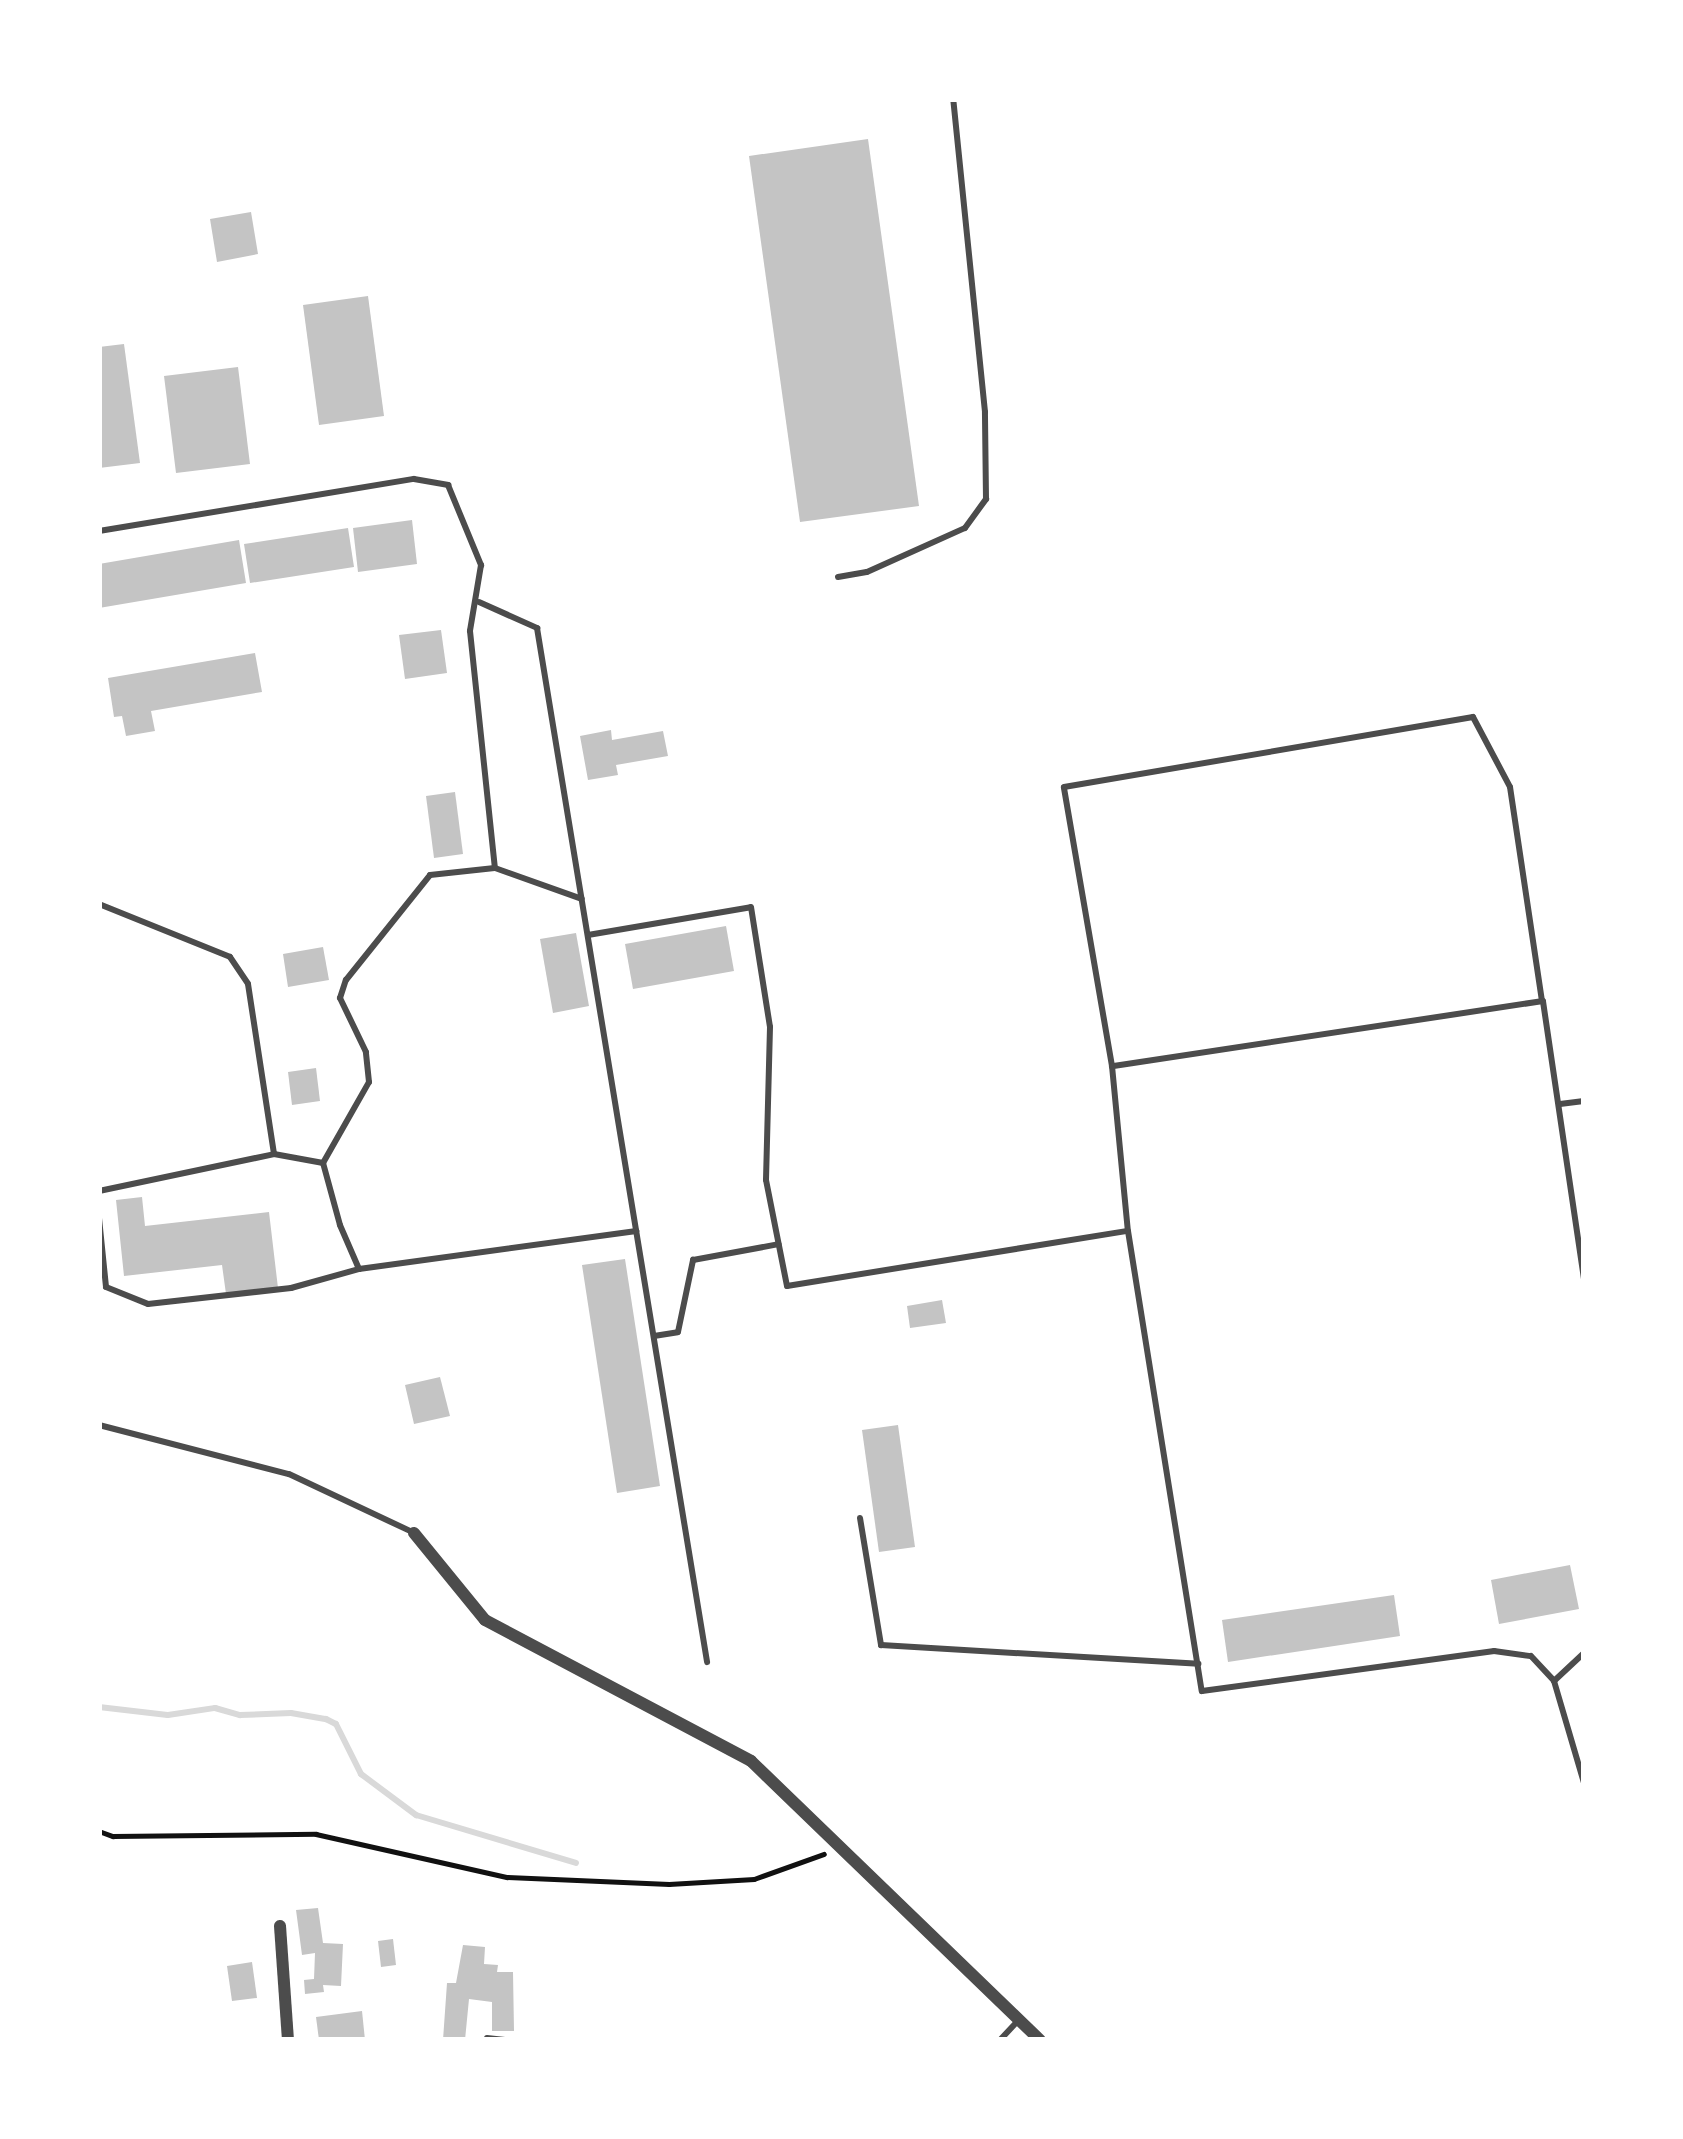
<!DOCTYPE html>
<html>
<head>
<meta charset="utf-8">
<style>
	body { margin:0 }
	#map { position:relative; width:1683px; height:2139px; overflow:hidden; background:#fff; font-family:Arial,sans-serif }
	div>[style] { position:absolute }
	.stream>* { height:6px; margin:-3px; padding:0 3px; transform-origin:3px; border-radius:3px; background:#d9d9d9 }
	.building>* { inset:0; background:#c4c4c4 }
	.path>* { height:4.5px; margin:-2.25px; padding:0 2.25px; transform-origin:2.25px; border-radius:2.25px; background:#111 }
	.service>* { height:6px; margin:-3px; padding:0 3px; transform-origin:3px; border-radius:3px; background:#4c4c4c }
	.minor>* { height:12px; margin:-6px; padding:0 6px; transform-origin:6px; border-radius:6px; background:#4c4c4c }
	span { translate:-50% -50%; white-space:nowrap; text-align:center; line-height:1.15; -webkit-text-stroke:9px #fff; paint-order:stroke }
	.frame { position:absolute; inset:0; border:102px solid #fff; pointer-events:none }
</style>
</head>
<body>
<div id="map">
	<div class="stream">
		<i style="left:99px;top:1707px;width:69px;rotate:6.6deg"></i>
		<i style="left:168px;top:1715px;width:48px;rotate:-8.5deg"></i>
		<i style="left:215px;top:1708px;width:26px;rotate:16deg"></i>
		<i style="left:240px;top:1715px;width:51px;rotate:-2.2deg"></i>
		<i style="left:291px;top:1713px;width:36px;rotate:10deg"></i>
		<i style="left:326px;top:1719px;width:11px;rotate:27deg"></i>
		<i style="left:336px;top:1724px;width:56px;rotate:63.4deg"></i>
		<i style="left:361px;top:1774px;width:69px;rotate:36.7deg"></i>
		<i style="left:416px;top:1815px;width:167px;rotate:16.7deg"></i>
	</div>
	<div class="building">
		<i style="clip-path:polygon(868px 139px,919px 506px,800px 522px,749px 156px)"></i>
		<i style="clip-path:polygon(251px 212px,258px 254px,217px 262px,210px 219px)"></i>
		<i style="clip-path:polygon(368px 296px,384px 416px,319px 425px,303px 305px)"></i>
		<i style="clip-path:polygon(124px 344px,140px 463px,99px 468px,99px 347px)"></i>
		<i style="clip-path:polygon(238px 367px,250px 464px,176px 473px,164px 376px)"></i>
		<i style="clip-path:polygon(412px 520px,417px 564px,358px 572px,353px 528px)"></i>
		<i style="clip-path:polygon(348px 528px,354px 567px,250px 583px,244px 544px)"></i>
		<i style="clip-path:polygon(239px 540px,246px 583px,99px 608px,99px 564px)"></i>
		<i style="clip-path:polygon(441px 630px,447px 673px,405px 679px,399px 635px)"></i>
		<i style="clip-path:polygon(255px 653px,262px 692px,151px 711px,155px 731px,126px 736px,122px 716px,114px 717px,108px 678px)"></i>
		<i style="clip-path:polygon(611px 730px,612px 740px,663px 731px,668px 756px,616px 765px,618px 775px,588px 780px,580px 736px)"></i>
		<i style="clip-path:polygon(455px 792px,463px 854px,434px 858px,426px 796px)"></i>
		<i style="clip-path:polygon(726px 926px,734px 971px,633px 989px,625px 944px)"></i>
		<i style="clip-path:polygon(576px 933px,589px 1006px,553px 1013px,540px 939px)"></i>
		<i style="clip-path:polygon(323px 947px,329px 980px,288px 987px,283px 954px)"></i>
		<i style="clip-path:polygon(316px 1068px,320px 1101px,292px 1105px,288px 1072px)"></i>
		<i style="clip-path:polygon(142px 1197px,145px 1226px,269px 1212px,278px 1288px,226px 1294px,222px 1265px,124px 1276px,116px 1200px)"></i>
		<i style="clip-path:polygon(625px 1259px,660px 1486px,617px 1493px,582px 1265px)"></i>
		<i style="clip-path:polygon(942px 1300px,946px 1323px,910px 1328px,907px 1306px)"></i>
		<i style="clip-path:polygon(440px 1377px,450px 1416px,414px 1424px,405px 1385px)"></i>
		<i style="clip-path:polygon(898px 1425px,915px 1547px,879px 1552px,862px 1430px)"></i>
		<i style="clip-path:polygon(1570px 1565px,1579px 1609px,1499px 1624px,1491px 1580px)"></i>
		<i style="clip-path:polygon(1394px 1595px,1400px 1636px,1228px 1662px,1222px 1620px)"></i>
		<i style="clip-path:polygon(318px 1908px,323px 1943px,343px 1944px,341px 1986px,323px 1985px,324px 1992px,305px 1994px,304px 1980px,314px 1979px,315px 1953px,302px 1955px,296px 1910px)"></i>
		<i style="clip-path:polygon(393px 1939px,396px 1965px,381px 1967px,378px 1941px)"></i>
		<i style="clip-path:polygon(463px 1945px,485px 1947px,484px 1964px,498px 1965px,497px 1972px,513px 1972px,514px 2031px,492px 2031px,492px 2002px,469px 1999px,465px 2040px,443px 2040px,447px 1983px,456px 1983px)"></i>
		<i style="clip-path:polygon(252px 1962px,257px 1998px,232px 2001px,227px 1966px)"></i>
		<i style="clip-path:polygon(362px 2011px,365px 2040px,319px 2040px,316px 2017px)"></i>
	</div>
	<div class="path">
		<i style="left:99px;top:1831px;width:15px;rotate:20deg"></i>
		<i style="left:113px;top:1836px;width:203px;rotate:-0.6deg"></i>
		<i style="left:316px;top:1834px;width:196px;rotate:12.7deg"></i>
		<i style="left:507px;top:1877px;width:162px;rotate:2.5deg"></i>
		<i style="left:669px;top:1884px;width:85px;rotate:-3.4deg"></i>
		<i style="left:754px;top:1879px;width:74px;rotate:-19.7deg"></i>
	</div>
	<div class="service">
		<i style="left:99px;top:531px;width:319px;rotate:-9.4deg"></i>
		<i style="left:414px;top:479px;width:35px;rotate:10deg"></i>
		<i style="left:448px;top:485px;width:87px;rotate:67.6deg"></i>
		<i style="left:481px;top:565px;width:67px;rotate:99.5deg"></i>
		<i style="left:470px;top:631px;width:238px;rotate:84deg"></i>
		<i style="left:838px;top:577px;width:29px;rotate:-10deg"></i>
		<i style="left:867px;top:572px;width:107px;rotate:-24.2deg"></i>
		<i style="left:965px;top:528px;width:36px;rotate:-54deg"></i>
		<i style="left:986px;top:499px;width:87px;rotate:-90.7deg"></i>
		<i style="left:985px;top:412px;width:315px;rotate:-95.8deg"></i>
		<i style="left:479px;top:602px;width:64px;rotate:24.1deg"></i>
		<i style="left:537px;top:628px;width:1048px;rotate:80.66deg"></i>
		<i style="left:99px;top:904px;width:141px;rotate:22deg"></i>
		<i style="left:230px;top:957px;width:32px;rotate:56deg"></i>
		<i style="left:248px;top:984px;width:172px;rotate:81.3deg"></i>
		<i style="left:274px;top:1154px;width:50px;rotate:10.4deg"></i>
		<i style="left:588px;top:935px;width:165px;rotate:-9.7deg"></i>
		<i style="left:751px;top:907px;width:121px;rotate:81deg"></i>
		<i style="left:770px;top:1027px;width:153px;rotate:91.5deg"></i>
		<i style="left:766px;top:1180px;width:108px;rotate:78.8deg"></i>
		<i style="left:787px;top:1286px;width:345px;rotate:-9.2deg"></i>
		<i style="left:1112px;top:1066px;width:283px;rotate:-99.8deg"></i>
		<i style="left:1064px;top:787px;width:415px;rotate:-9.7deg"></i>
		<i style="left:1473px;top:717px;width:79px;rotate:62.1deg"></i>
		<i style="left:1510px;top:787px;width:215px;rotate:81.5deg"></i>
		<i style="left:1560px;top:1104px;width:24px;rotate:-7deg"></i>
		<i style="left:99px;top:1191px;width:179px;rotate:-11.9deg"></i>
		<i style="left:99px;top:1218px;width:69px;rotate:84.2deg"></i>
		<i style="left:106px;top:1287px;width:45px;rotate:22deg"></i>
		<i style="left:148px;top:1304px;width:144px;rotate:-6.4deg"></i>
		<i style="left:291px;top:1288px;width:71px;rotate:-15.6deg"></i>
		<i style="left:359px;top:1269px;width:280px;rotate:-7.8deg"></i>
		<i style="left:359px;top:1269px;width:48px;rotate:-113.4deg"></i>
		<i style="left:340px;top:1225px;width:64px;rotate:-105.3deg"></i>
		<i style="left:323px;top:1163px;width:93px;rotate:-60.4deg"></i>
		<i style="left:369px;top:1082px;width:30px;rotate:-96deg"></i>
		<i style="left:366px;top:1052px;width:60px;rotate:-115.7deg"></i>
		<i style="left:340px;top:998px;width:19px;rotate:-72deg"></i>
		<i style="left:346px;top:980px;width:134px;rotate:-51.3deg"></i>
		<i style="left:430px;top:875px;width:65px;rotate:-6.1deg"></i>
		<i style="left:495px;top:868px;width:92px;rotate:19.6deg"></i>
		<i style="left:1584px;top:1279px;width:281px;rotate:-98.4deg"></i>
		<i style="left:1543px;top:1001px;width:436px;rotate:171.4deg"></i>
		<i style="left:1112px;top:1066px;width:166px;rotate:84.5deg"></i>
		<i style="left:1128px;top:1231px;width:466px;rotate:80.9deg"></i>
		<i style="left:1202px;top:1691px;width:295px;rotate:-7.8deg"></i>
		<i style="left:1494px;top:1651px;width:37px;rotate:8deg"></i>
		<i style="left:1531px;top:1656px;width:34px;rotate:47deg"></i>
		<i style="left:1554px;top:1681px;width:106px;rotate:73.6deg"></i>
		<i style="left:654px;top:1336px;width:24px;rotate:-9deg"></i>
		<i style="left:678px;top:1332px;width:74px;rotate:-78.2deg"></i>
		<i style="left:693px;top:1260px;width:87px;rotate:-10.5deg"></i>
		<i style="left:99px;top:1425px;width:196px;rotate:14.5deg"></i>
		<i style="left:289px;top:1474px;width:136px;rotate:25.2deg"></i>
		<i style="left:860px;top:1518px;width:129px;rotate:80.6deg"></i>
		<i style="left:881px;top:1645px;width:318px;rotate:3.4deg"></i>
		<i style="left:1554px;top:1681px;width:41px;rotate:-43deg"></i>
		<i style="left:487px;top:2038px;width:18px;rotate:6deg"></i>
		<i style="left:1000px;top:2040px;width:26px;rotate:-47deg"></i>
	</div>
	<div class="minor">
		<i style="left:414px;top:1533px;width:112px;rotate:50.8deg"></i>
		<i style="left:485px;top:1620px;width:301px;rotate:27.9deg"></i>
		<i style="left:751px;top:1761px;width:402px;rotate:44deg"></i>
		<i style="left:280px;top:1926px;width:114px;rotate:86deg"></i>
	</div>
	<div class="frame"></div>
</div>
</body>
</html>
